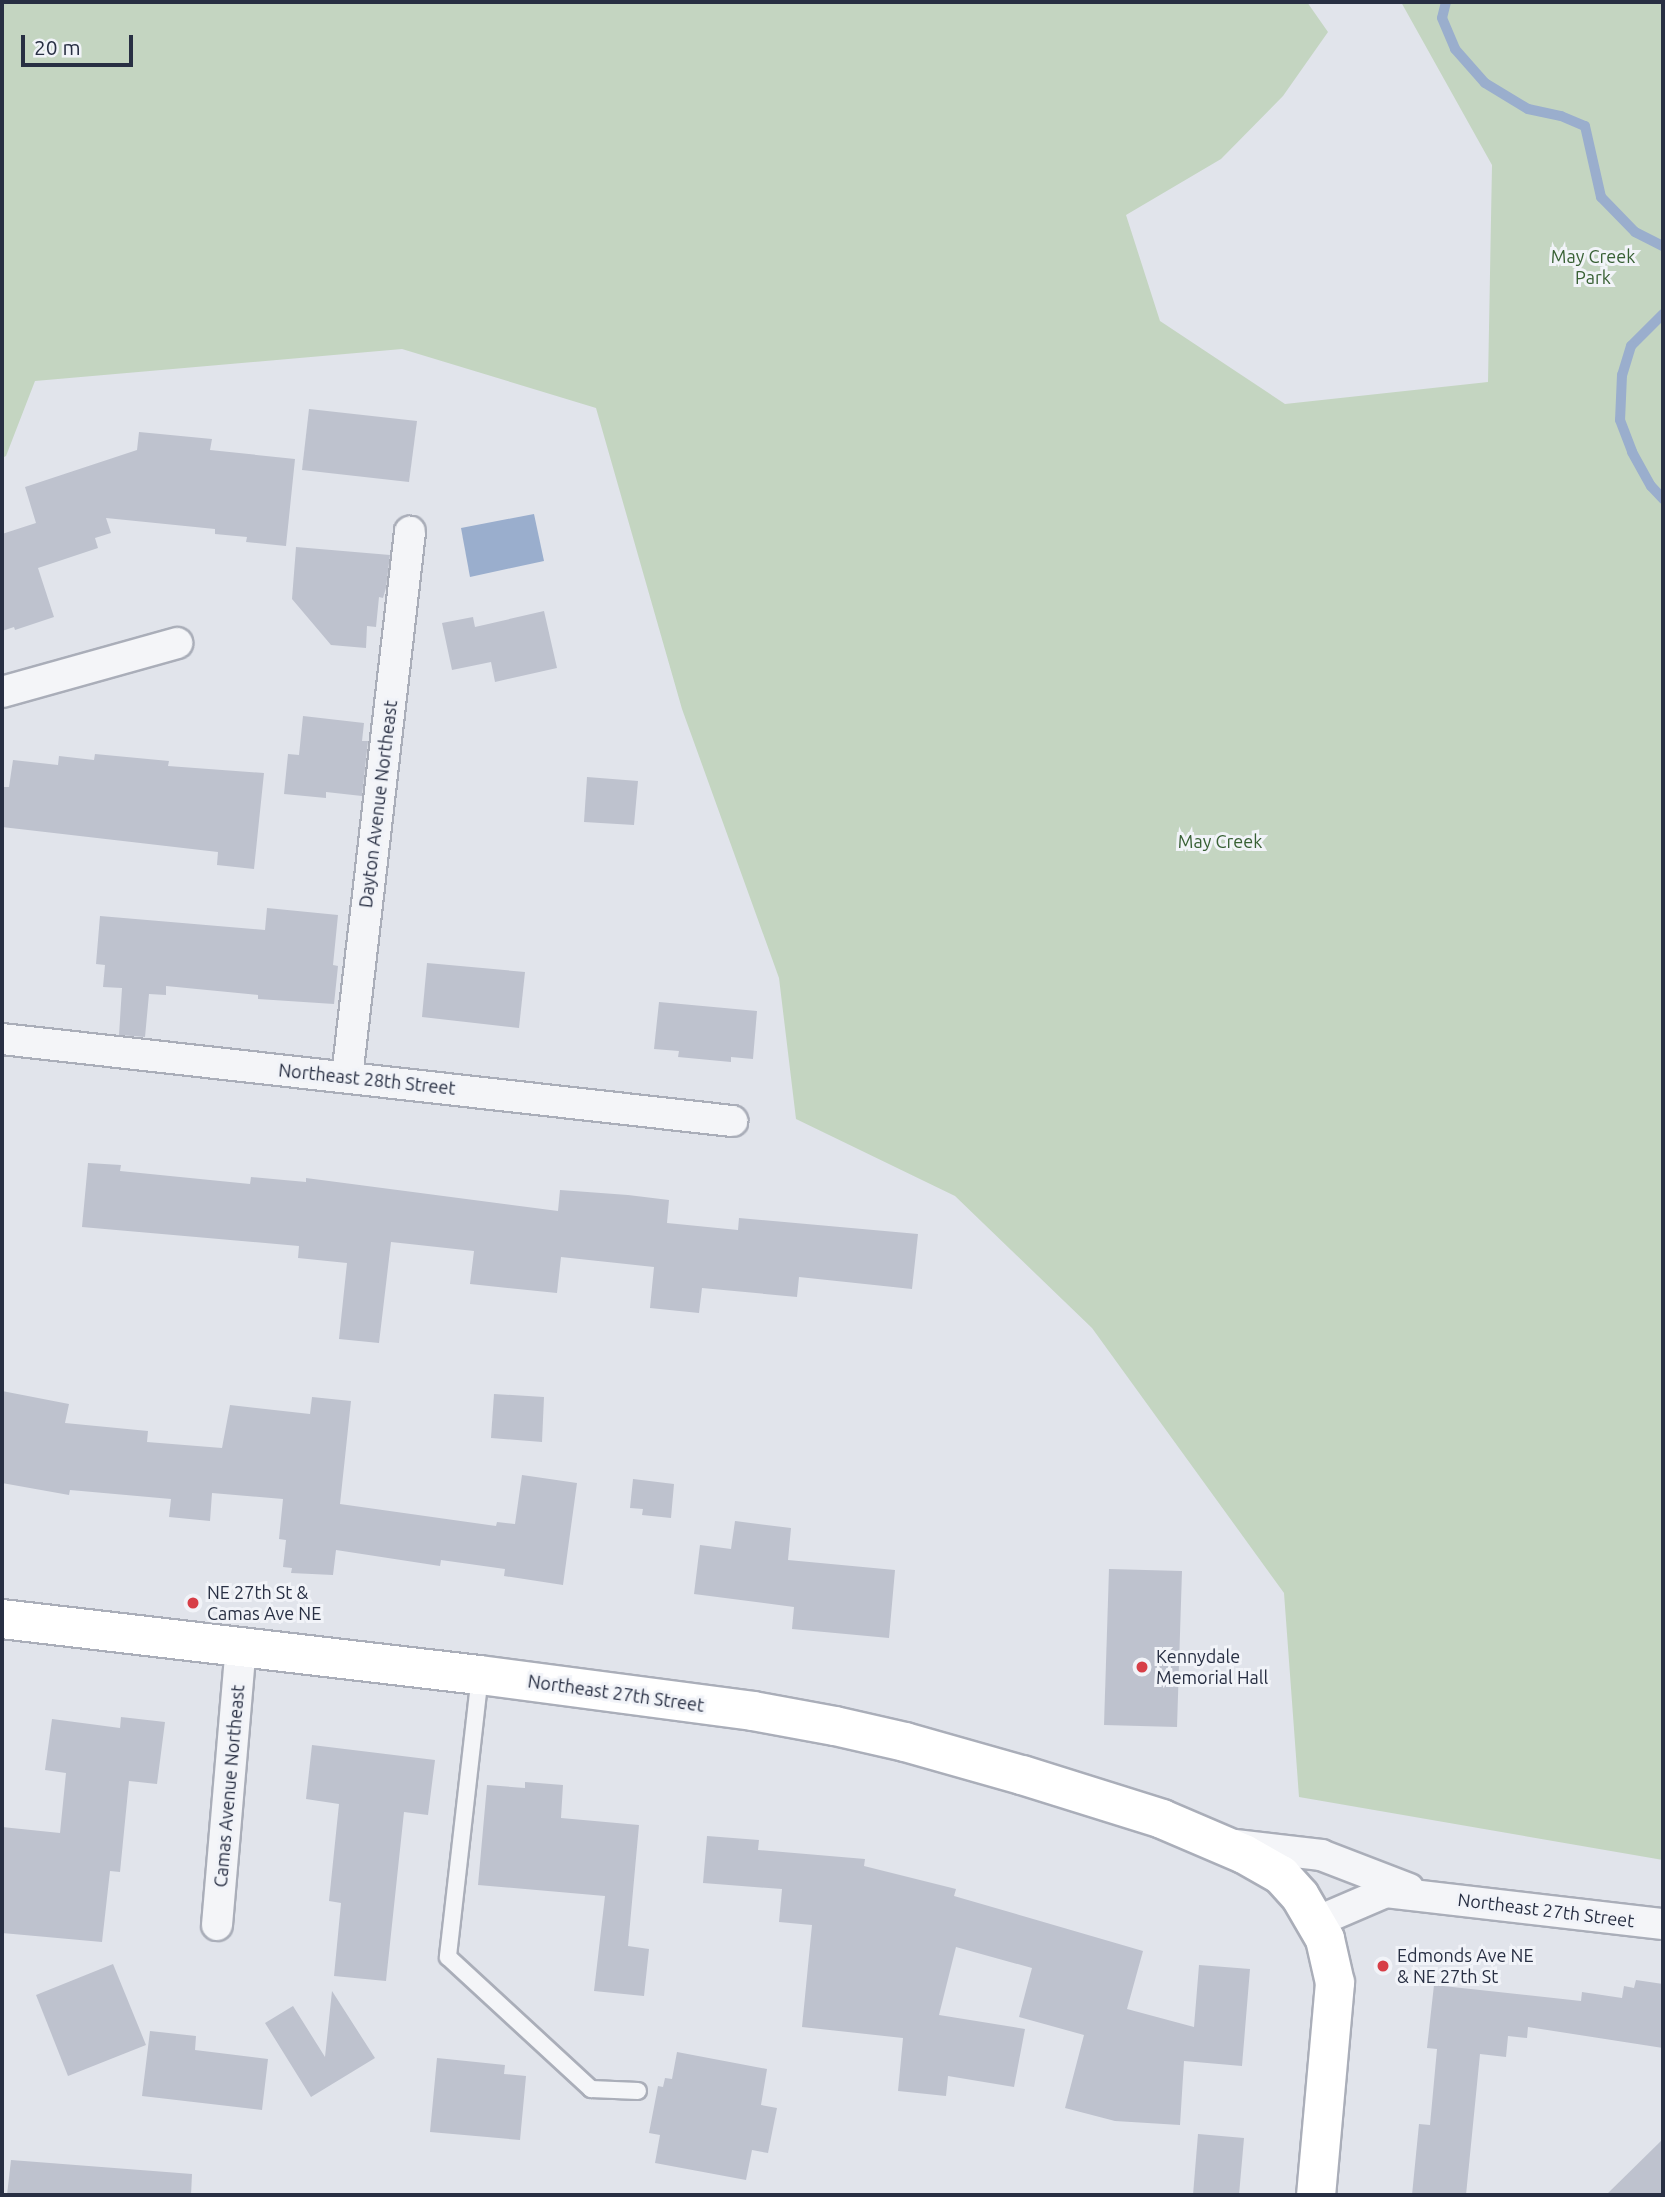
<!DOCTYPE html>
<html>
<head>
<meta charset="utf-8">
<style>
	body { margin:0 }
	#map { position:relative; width:1665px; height:2197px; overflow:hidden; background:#e1e4eb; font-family:Ubuntu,sans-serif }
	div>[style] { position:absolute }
	.green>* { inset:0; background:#c4d5c1 }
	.water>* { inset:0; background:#9aaecd }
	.stream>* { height:10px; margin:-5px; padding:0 5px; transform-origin:5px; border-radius:5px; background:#9aaecd }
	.building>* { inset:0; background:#bec2ce }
	.roads { filter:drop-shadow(2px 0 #aaaeb9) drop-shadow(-2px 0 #aaaeb9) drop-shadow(0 2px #aaaeb9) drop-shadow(0 -2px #aaaeb9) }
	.lane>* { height:16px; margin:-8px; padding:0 8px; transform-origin:8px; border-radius:8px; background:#f4f5f8 }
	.street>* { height:30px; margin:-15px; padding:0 15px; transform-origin:15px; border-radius:15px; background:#f4f5f8 }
	.secondary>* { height:38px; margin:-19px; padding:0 19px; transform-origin:19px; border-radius:19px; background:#fff }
	.dots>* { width:19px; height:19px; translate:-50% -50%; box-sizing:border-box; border:4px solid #f1f3f8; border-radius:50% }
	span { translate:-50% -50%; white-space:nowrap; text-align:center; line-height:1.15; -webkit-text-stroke:6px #f1f3f8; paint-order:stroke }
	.park-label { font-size:18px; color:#386034 }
	.street-label { font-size:18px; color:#282f43 }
	.poi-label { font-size:18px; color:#282f43 }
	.left { translate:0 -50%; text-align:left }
	.frame { position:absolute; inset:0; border:4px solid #282f43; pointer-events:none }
	.scale { position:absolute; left:21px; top:35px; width:112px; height:32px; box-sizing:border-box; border:4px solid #282f43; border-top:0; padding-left:9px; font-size:21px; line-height:24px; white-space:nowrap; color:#282f43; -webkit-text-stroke:5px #f1f3f8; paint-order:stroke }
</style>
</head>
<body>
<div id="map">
	<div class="green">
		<i style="clip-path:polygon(2px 2px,1307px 2px,1328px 32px,1283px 96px,1221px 159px,1126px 215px,1160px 321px,1285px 404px,1488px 382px,1492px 165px,1401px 2px,1663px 2px,1663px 1860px,1299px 1797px,1284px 1593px,1092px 1328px,955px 1196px,796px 1119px,779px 978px,682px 709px,596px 408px,402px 349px,35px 381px,6px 456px,2px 458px)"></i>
	</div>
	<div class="water">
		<i style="clip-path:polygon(534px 514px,544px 561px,470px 577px,461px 528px)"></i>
	</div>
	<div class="stream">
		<i style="left:1446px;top:2px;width:16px;rotate:104deg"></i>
		<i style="left:1442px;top:18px;width:34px;rotate:67deg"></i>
		<i style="left:1455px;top:49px;width:45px;rotate:48.6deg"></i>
		<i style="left:1485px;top:83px;width:50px;rotate:31.2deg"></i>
		<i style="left:1528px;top:109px;width:34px;rotate:12deg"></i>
		<i style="left:1561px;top:116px;width:26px;rotate:23deg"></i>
		<i style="left:1585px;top:126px;width:73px;rotate:77.3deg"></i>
		<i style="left:1601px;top:197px;width:49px;rotate:45.8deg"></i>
		<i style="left:1635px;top:232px;width:31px;rotate:27deg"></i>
		<i style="left:1663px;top:314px;width:45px;rotate:135deg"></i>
		<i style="left:1631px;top:346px;width:30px;rotate:107deg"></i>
		<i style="left:1622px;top:375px;width:45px;rotate:92.5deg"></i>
		<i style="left:1620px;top:420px;width:34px;rotate:69deg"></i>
		<i style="left:1632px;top:452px;width:39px;rotate:61deg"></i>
		<i style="left:1651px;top:486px;width:18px;rotate:47deg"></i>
	</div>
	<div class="building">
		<i style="clip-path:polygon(309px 409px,417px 421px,409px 482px,302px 470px)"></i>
		<i style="clip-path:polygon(139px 432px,212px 439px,210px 450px,295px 459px,286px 546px,246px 542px,247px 537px,215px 534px,215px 529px,106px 518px,111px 533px,95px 538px,98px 548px,38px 568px,54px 617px,15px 630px,14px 627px,2px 631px,2px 534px,36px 523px,25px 487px,137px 450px)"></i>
		<i style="clip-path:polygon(296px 547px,390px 555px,386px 588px,383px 598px,379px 597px,376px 627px,367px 626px,366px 648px,331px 645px,292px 599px)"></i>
		<i style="clip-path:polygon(544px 611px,557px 668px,495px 682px,491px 662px,452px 670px,442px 623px,473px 617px,475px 627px)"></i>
		<i style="clip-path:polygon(303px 716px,364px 723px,362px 741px,368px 741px,362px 796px,326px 792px,326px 798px,284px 794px,288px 754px,299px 755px)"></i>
		<i style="clip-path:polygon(95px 754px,169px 761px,168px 766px,264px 773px,254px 869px,217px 865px,218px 852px,2px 827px,2px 787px,9px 787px,13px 760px,58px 765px,59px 756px,94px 760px)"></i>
		<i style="clip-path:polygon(587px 777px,638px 781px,634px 825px,584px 822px)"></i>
		<i style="clip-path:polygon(267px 908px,338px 915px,333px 965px,338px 966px,334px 1004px,258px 999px,258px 995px,166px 986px,166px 995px,149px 994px,145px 1037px,119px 1035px,122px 988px,103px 987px,105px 965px,96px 964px,100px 916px,265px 930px)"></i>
		<i style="clip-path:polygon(427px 963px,525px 972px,519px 1028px,422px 1017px)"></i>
		<i style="clip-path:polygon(659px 1002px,757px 1011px,753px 1059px,731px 1057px,731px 1062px,678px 1057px,679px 1051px,654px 1049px)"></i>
		<i style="clip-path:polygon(88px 1163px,121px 1165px,120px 1171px,250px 1184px,251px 1177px,306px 1182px,306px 1178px,558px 1211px,560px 1190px,628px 1195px,669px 1200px,667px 1223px,738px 1230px,739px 1218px,918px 1234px,912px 1289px,799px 1277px,797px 1297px,702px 1288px,699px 1313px,650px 1308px,654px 1267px,561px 1257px,557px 1293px,470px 1284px,474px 1251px,391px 1242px,379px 1343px,339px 1339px,347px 1263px,298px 1258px,299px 1246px,82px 1227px)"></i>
		<i style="clip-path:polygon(2px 1391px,69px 1404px,65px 1423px,148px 1431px,147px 1442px,222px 1448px,230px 1405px,310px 1414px,312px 1397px,351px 1401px,340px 1504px,496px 1526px,497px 1522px,515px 1524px,522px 1475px,577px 1483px,563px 1585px,504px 1576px,505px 1569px,441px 1560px,440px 1566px,336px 1550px,333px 1575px,291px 1573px,292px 1568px,283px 1567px,286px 1540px,279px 1539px,283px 1499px,212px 1493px,210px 1521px,169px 1517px,171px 1499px,70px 1490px,69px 1495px,2px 1483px)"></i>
		<i style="clip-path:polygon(494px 1394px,544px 1397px,542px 1442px,491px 1438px)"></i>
		<i style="clip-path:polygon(633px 1479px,674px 1484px,671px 1518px,642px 1515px,643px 1509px,630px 1508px)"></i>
		<i style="clip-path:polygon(735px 1521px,791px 1528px,788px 1560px,895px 1570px,889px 1638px,792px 1629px,794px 1607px,694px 1594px,700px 1545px,731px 1549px)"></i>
		<i style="clip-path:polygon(1109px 1569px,1182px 1571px,1177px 1727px,1104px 1725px)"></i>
		<i style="clip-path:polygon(121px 1717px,165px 1722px,157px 1784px,129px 1781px,120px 1872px,110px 1871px,102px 1942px,2px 1933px,2px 1827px,60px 1833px,66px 1773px,45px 1770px,52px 1719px,120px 1728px)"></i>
		<i style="clip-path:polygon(312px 1745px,435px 1760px,428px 1815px,404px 1812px,386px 1981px,334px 1976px,341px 1903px,329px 1901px,339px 1804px,306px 1799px)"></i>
		<i style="clip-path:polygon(525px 1782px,563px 1785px,561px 1818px,639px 1825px,628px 1946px,649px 1949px,644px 1996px,594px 1991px,605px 1896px,478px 1885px,487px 1785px,525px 1788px)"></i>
		<i style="clip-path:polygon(707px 1836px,759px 1840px,758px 1850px,865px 1859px,864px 1866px,956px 1889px,954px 1896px,1143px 1951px,1127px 2009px,1194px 2027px,1199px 1965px,1250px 1969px,1242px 2066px,1184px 2061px,1180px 2125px,1115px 2121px,1065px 2108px,1084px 2035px,1019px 2017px,1032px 1968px,956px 1947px,939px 2015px,1025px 2029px,1014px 2087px,948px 2076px,946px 2096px,898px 2091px,903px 2038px,802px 2027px,812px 1925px,779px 1922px,782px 1889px,703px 1883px)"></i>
		<i style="clip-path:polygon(113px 1964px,146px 2045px,68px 2076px,36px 1995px)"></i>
		<i style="clip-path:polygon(1636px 1980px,1663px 1984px,1663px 2048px,1528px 2027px,1527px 2038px,1508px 2036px,1506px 2057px,1480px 2054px,1466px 2195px,1412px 2195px,1419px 2124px,1430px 2125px,1437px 2049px,1427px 2048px,1434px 1985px,1581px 2001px,1582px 1992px,1622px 1998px,1624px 1986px,1634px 1988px)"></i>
		<i style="clip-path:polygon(332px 1991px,375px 2058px,311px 2097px,265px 2023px,293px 2006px,325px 2057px)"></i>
		<i style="clip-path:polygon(150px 2031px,196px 2036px,195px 2050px,268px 2059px,262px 2110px,142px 2096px)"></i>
		<i style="clip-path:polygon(677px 2052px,767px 2069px,761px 2105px,777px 2108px,768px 2153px,752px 2150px,746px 2180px,655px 2163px,660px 2135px,649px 2133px,658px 2086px,663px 2087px,665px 2078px,672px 2079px)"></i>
		<i style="clip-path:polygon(437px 2058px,505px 2065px,504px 2074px,526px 2076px,520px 2140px,430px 2132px)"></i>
		<i style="clip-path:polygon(1198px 2134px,1244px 2138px,1239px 2195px,1193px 2195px)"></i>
		<i style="clip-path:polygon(1663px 2139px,1663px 2195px,1606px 2195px)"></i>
		<i style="clip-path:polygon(11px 2160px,192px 2174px,191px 2195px,7px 2195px)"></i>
	</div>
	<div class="roads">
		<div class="lane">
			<i style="left:480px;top:1675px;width:284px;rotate:96.5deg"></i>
			<i style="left:448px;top:1957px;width:195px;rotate:42.7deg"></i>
			<i style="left:591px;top:2089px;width:47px;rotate:2.4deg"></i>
		</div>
		<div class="street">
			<i style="left:2px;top:692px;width:182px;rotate:-15.6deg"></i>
			<i style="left:2px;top:1039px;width:735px;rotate:6.41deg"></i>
			<i style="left:347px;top:1077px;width:549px;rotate:-83.41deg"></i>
			<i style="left:1235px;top:1845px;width:87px;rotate:6.6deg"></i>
			<i style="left:1321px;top:1855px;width:94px;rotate:21.1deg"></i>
			<i style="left:1316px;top:1922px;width:76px;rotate:-23.2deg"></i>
			<i style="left:1386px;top:1892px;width:279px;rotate:6.6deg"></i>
			<i style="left:217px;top:1925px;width:279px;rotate:-85.1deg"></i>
		</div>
		<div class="secondary">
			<i style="left:2px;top:1619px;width:481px;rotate:6.7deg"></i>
			<i style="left:480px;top:1675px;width:275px;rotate:7.5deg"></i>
			<i style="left:753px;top:1711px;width:83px;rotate:10.4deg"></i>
			<i style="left:835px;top:1726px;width:72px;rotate:12.9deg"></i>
			<i style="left:905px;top:1742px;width:122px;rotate:15.8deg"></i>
			<i style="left:1022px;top:1775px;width:147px;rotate:17.4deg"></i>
			<i style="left:1162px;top:1819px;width:89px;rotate:23.1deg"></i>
			<i style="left:1244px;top:1854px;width:43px;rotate:29.6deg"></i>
			<i style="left:1281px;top:1875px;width:28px;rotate:48deg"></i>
			<i style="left:1300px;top:1896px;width:50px;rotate:59.8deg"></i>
			<i style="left:1325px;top:1939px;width:45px;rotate:77.2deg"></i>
			<i style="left:1335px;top:1983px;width:213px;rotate:95.1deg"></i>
		</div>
	</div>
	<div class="dots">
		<i style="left:193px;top:1603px;background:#d73e47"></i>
		<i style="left:1142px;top:1667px;background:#d73e47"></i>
		<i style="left:1383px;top:1966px;background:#d73e47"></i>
	</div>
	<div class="park-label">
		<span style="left:1593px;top:267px">May Creek<br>Park</span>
		<span style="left:1220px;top:841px">May Creek</span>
	</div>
	<div class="street-label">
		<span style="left:378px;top:804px;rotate:-83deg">Dayton Avenue Northeast</span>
		<span style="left:367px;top:1079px;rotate:6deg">Northeast 28th Street</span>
		<span style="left:616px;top:1693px;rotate:8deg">Northeast 27th Street</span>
		<span style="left:229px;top:1786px;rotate:-85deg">Camas Avenue Northeast</span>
		<span style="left:1546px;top:1910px;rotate:7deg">Northeast 27th Street</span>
	</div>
	<div class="poi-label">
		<span class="left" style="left:207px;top:1603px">NE 27th St &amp;<br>Camas Ave NE</span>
		<span class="left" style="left:1156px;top:1667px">Kennydale<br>Memorial Hall</span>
		<span class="left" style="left:1397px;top:1966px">Edmonds Ave NE<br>&amp; NE 27th St</span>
	</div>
	<div class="frame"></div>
	<div class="scale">20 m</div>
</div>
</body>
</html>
